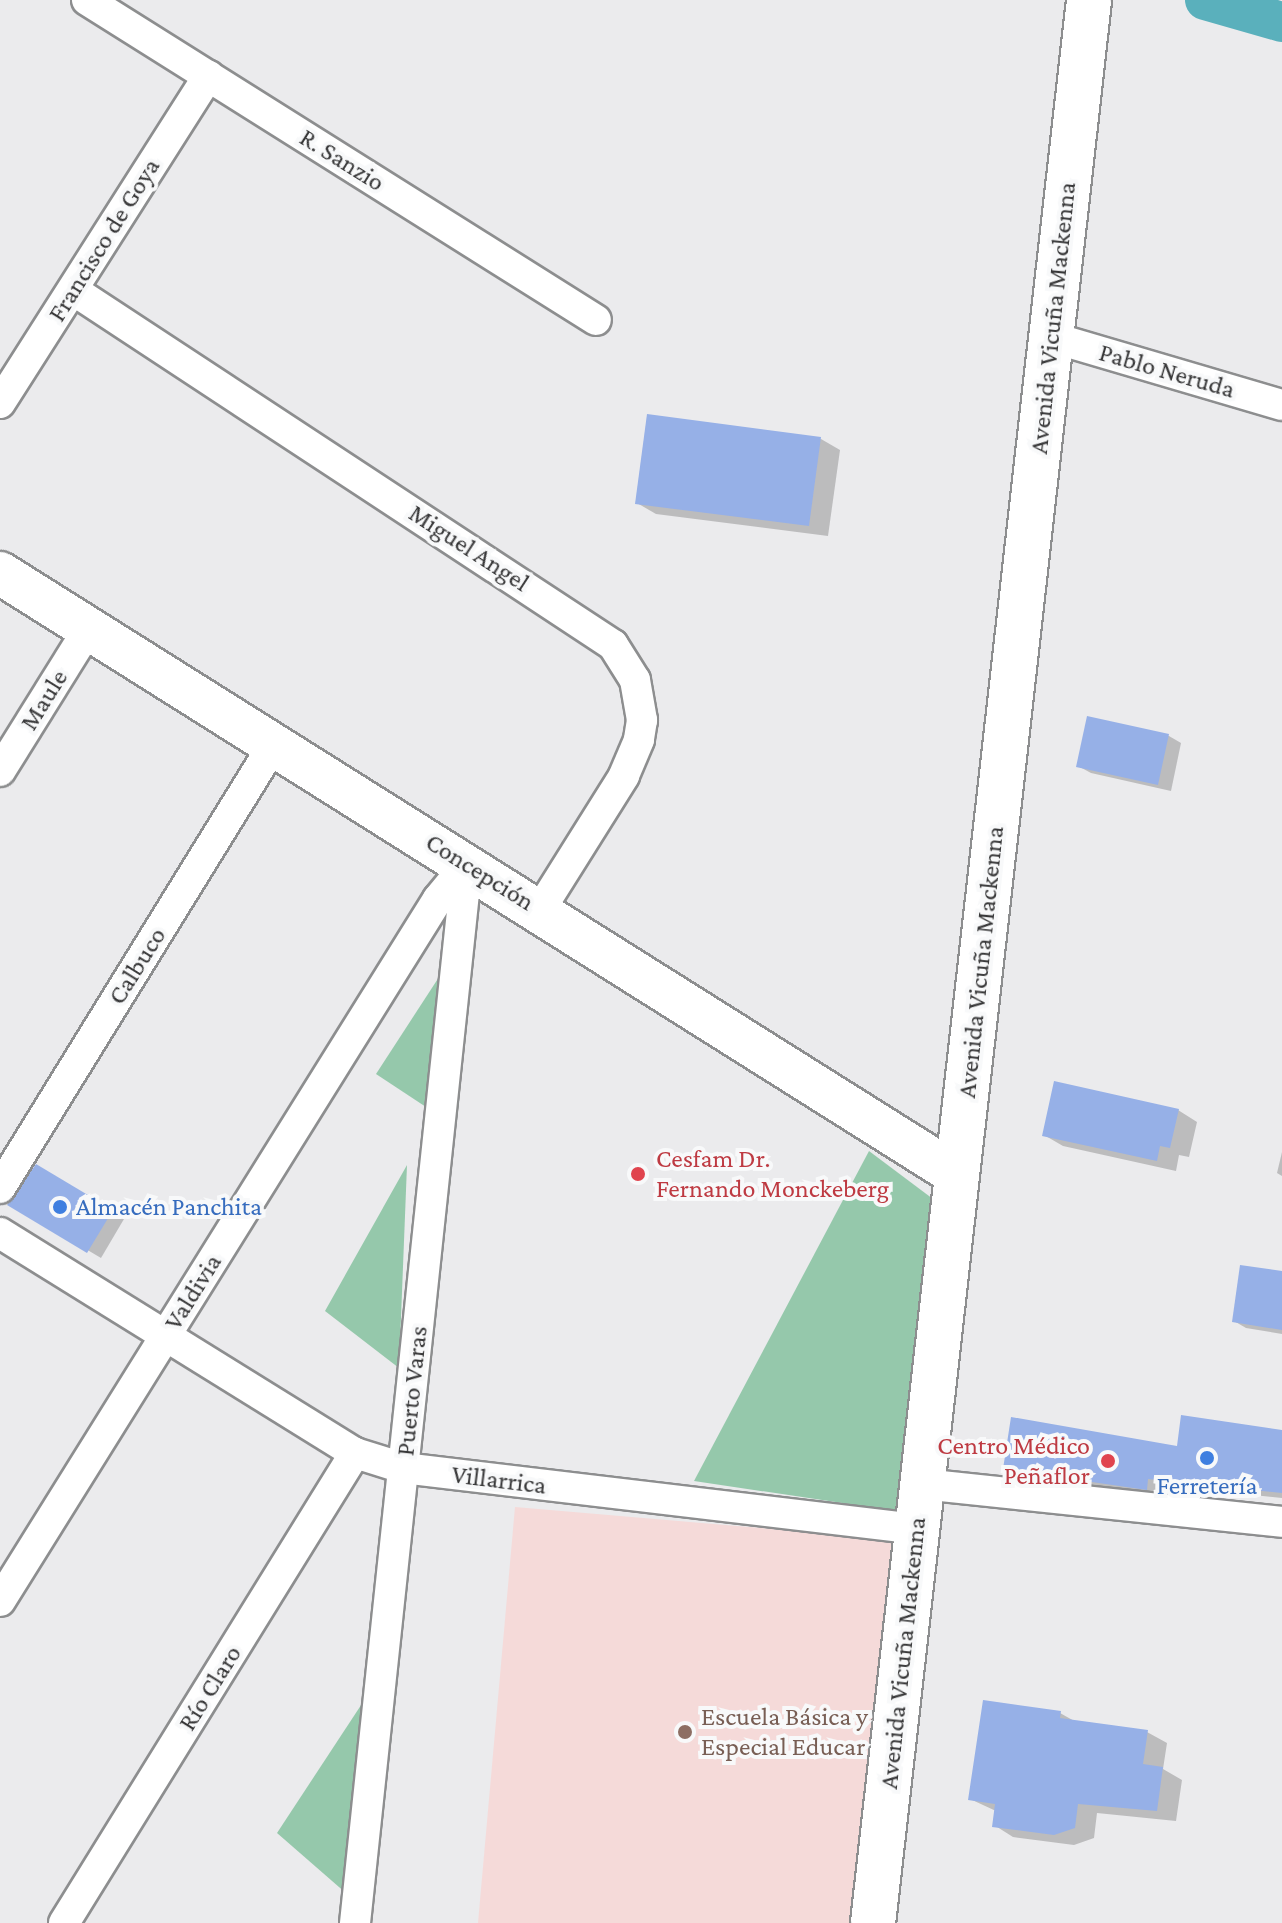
<!DOCTYPE html>
<html>
<head>
<meta charset="utf-8">
<style>
	body { margin:0 }
	#map { position:relative; width:1282px; height:1923px; overflow:hidden; background:#ebebed; font-family:"Crimson Pro",serif }
	div>[style] { position:absolute }
	.education>* { inset:0; background:#f5dad9 }
	.green>* { inset:0; background:#95c8ab }
	.shadow>* { inset:0; background:#0003 }
	.canal>* { height:40px; margin:-20px; padding:0 20px; transform-origin:20px; border-radius:20px; background:#5ab0bc }
	.building>* { inset:0; background:#96b0e7 }
	.roads { filter:drop-shadow(2px 0 #8d8e8f) drop-shadow(-2px 0 #8d8e8f) drop-shadow(0 2px #8d8e8f) drop-shadow(0 -2px #8d8e8f) }
	.street>* { height:30px; margin:-15px; padding:0 15px; transform-origin:15px; border-radius:15px; background:#fff }
	.secondary>* { height:42px; margin:-21px; padding:0 21px; transform-origin:21px; border-radius:21px; background:#fff }
	.primary>* { height:44px; margin:-22px; padding:0 22px; transform-origin:22px; border-radius:22px; background:#fff }
	.dots>* { width:22px; height:22px; translate:-50% -50%; box-sizing:border-box; border:4px solid #f8f9fa; border-radius:50% }
	span { translate:-50% -50%; white-space:nowrap; text-align:center; line-height:1.15; -webkit-text-stroke:8px #f8f9fa; paint-order:stroke }
	.street-label { font-size:26px; color:#373738 }
	.health-label { font-size:26px; color:#be3a42 }
	.left { translate:0 -50%; text-align:left }
	.right { translate:-100% -50%; text-align:right }
	.shop-label { font-size:26px; color:#366cbe }
	.education-label { font-size:26px; color:#785e54 }
</style>
</head>
<body>
<div id="map">
	<div class="education">
		<i style="clip-path:polygon(515px 1507px,900px 1540px,850px 1923px,478px 1923px)"></i>
	</div>
	<div class="green">
		<i style="clip-path:polygon(441px 974px,426px 1107px,376px 1074px)"></i>
		<i style="clip-path:polygon(869px 1151px,949px 1211px,916px 1514px,694px 1481px)"></i>
		<i style="clip-path:polygon(407px 1165px,399px 1368px,325px 1311px)"></i>
		<i style="clip-path:polygon(369px 1693px,347px 1894px,277px 1833px)"></i>
	</div>
	<div class="shadow">
		<i style="clip-path:polygon(821px 439px,840px 450px,828px 536px,656px 514px,637px 503px)"></i>
		<i style="clip-path:polygon(1089px 718px,1169px 736px,1181px 743px,1171px 791px,1091px 773px,1078px 766px)"></i>
		<i style="clip-path:polygon(1178px 1110px,1197px 1122px,1189px 1157px,1179px 1155px,1176px 1171px,1063px 1146px,1044px 1135px)"></i>
		<i style="clip-path:polygon(1282px 1152px,1282px 1176px,1277px 1173px)"></i>
		<i style="clip-path:polygon(37px 1166px,124px 1219px,101px 1258px,10px 1204px)"></i>
		<i style="clip-path:polygon(1282px 1273px,1282px 1334px,1246px 1328px,1234px 1321px)"></i>
		<i style="clip-path:polygon(1282px 1432px,1282px 1498px,1161px 1485px,1159px 1496px,1018px 1476px,1005px 1468px,1179px 1448px)"></i>
		<i style="clip-path:polygon(1060px 1713px,1076px 1722px,1147px 1732px,1167px 1743px,1163px 1769px,1182px 1780px,1176px 1821px,1097px 1813px,1094px 1838px,1074px 1845px,1013px 1837px,994px 1825px,996px 1811px,970px 1799px)"></i>
	</div>
	<div class="canal">
		<i style="left:1205px;top:0;width:80px;rotate:15.9deg"></i>
	</div>
	<div class="building">
		<i style="clip-path:polygon(647px 414px,821px 437px,809px 526px,635px 504px)"></i>
		<i style="clip-path:polygon(1087px 716px,1169px 734px,1158px 785px,1076px 767px)"></i>
		<i style="clip-path:polygon(1054px 1081px,1179px 1109px,1170px 1148px,1160px 1146px,1157px 1161px,1042px 1136px)"></i>
		<i style="clip-path:polygon(36px 1164px,113px 1210px,87px 1253px,7px 1205px)"></i>
		<i style="clip-path:polygon(1240px 1265px,1282px 1271px,1282px 1330px,1232px 1322px)"></i>
		<i style="clip-path:polygon(1181px 1415px,1282px 1430px,1282px 1493px,1148px 1479px,1147px 1490px,1003px 1469px,1011px 1417px,1177px 1446px)"></i>
		<i style="clip-path:polygon(983px 1700px,1061px 1711px,1060px 1718px,1148px 1730px,1143px 1764px,1163px 1767px,1157px 1811px,1078px 1804px,1075px 1828px,1054px 1835px,992px 1827px,995px 1804px,968px 1800px)"></i>
	</div>
	<div class="roads">
		<div class="street">
			<i style="left:87px;top:0;width:601px;rotate:32.16deg"></i>
			<i style="left:73px;top:290px;width:646px;rotate:33.32deg"></i>
			<i style="left:613px;top:645px;width:41px;rotate:57.8deg"></i>
			<i style="left:635px;top:680px;width:41px;rotate:80.1deg"></i>
			<i style="left:642px;top:720px;width:20px;rotate:99deg"></i>
			<i style="left:639px;top:740px;width:39px;rotate:113deg"></i>
			<i style="left:624px;top:776px;width:158px;rotate:122.1deg"></i>
			<i style="left:1051px;top:337px;width:241px;rotate:16.4deg"></i>
			<i style="left:0;top:403px;width:388px;rotate:-57.5deg"></i>
			<i style="left:0;top:771px;width:168px;rotate:-58.1deg"></i>
			<i style="left:0;top:1188px;width:522px;rotate:-58.32deg"></i>
			<i style="left:0;top:1233px;width:418px;rotate:31.8deg"></i>
			<i style="left:355px;top:1453px;width:50px;rotate:17.4deg"></i>
			<i style="left:403px;top:1468px;width:518px;rotate:6.77deg"></i>
			<i style="left:922px;top:1484px;width:362px;rotate:6deg"></i>
			<i style="left:0;top:1601px;width:827px;rotate:-58.04deg"></i>
			<i style="left:438px;top:899px;width:45px;rotate:-50.4deg"></i>
			<i style="left:64px;top:1923px;width:553px;rotate:-58.24deg"></i>
			<i style="left:355px;top:1923px;width:1065px;rotate:-83.96deg"></i>
		</div>
		<div class="secondary">
			<i style="left:0;top:573px;width:1131px;rotate:32.17deg"></i>
		</div>
		<div class="primary">
			<i style="left:873px;top:1923px;width:1935px;rotate:-83.59deg"></i>
		</div>
	</div>
	<div class="dots">
		<i style="left:638px;top:1174px;background:#e0444e"></i>
		<i style="left:60px;top:1207px;background:#3f7fe0"></i>
		<i style="left:1207px;top:1458px;background:#3f7fe0"></i>
		<i style="left:1108px;top:1461px;background:#e0444e"></i>
		<i style="left:685px;top:1732px;background:#8d6e63"></i>
	</div>
	<div class="street-label">
		<span style="left:342px;top:160px;rotate:32deg">R. Sanzio</span>
		<span style="left:104px;top:240px;rotate:-58deg">Francisco de Goya</span>
		<span style="left:1053px;top:318px;rotate:-84deg">Avenida Vicuña Mackenna</span>
		<span style="left:1167px;top:371px;rotate:16deg">Pablo Neruda</span>
		<span style="left:469px;top:548px;rotate:33deg">Miguel Angel</span>
		<span style="left:44px;top:700px;rotate:-58deg">Maule</span>
		<span style="left:480px;top:872px;rotate:32deg">Concepción</span>
		<span style="left:981px;top:962px;rotate:-84deg">Avenida Vicuña Mackenna</span>
		<span style="left:137px;top:966px;rotate:-58deg">Calbuco</span>
		<span style="left:193px;top:1292px;rotate:-58deg">Valdivia</span>
		<span style="left:412px;top:1391px;rotate:-84deg">Puerto Varas</span>
		<span style="left:499px;top:1480px;rotate:7deg">Villarrica</span>
		<span style="left:903px;top:1653px;rotate:-84deg">Avenida Vicuña Mackenna</span>
		<span style="left:210px;top:1688px;rotate:-58deg">Río Claro</span>
	</div>
	<div class="health-label">
		<span class="left" style="left:656px;top:1174px">Cesfam Dr.<br>Fernando Monckeberg</span>
		<span class="right" style="left:1090px;top:1461px">Centro Médico<br>Peñaflor</span>
	</div>
	<div class="shop-label">
		<span class="left" style="left:76px;top:1207px">Almacén Panchita</span>
		<span style="left:1207px;top:1486px">Ferretería</span>
	</div>
	<div class="education-label">
		<span class="left" style="left:701px;top:1732px">Escuela Básica y<br>Especial Educar</span>
	</div>
</div>
</body>
</html>
